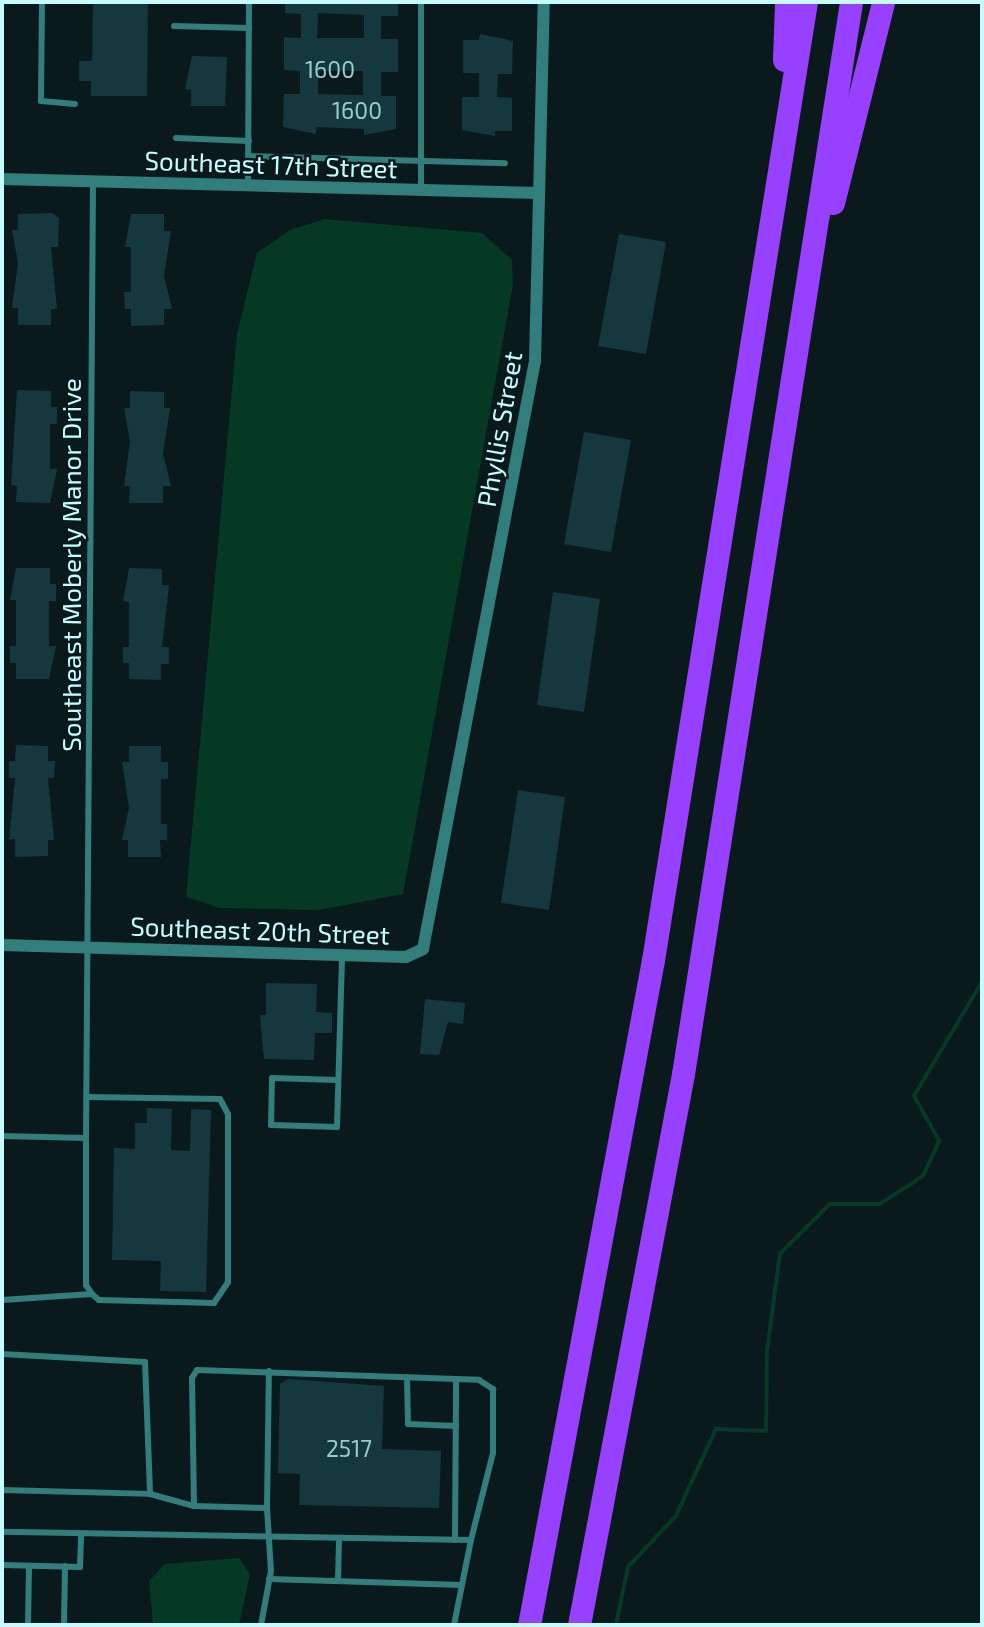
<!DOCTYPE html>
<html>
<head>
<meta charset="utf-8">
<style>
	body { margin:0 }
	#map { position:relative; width:984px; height:1627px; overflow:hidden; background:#0a1a1c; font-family:"Exo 2",sans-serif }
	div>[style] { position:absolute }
	.water>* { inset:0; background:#053924 }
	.stream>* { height:3.5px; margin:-1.75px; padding:0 1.75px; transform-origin:1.75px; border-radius:1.75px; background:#053924 }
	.building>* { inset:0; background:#15383e }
	.lane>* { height:6px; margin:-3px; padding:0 3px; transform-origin:3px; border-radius:3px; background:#317e7d }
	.street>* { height:12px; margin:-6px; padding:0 6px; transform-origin:6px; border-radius:6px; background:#317e7d }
	.highway>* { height:23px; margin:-11.5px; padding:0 11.5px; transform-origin:11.5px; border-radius:11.5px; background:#9840ff }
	span { translate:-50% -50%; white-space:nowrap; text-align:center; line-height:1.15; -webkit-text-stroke:5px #0a1a1c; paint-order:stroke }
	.number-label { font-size:23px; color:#99cbcf }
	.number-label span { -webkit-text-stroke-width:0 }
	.street-label { font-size:26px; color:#c5fcff }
	.frame { position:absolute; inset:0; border:4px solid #c5fcff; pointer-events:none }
</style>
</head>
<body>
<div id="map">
	<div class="water">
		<i style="clip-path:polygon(325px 219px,482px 233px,512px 260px,513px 284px,403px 894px,319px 910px,220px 908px,186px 897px,237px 334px,257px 253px,290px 230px)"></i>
		<i style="clip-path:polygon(239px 1558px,250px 1574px,239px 1625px,153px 1625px,149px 1581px,165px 1564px)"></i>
	</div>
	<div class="stream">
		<i style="left:616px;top:1625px;width:59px;rotate:-78.3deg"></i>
		<i style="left:628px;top:1567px;width:70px;rotate:-46.7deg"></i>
		<i style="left:676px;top:1516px;width:96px;rotate:-65.3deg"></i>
		<i style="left:716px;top:1429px;width:50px;rotate:2.3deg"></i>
		<i style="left:766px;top:1431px;width:80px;rotate:-89.3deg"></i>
		<i style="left:767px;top:1351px;width:98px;rotate:-82.4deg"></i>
		<i style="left:780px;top:1254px;width:71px;rotate:-45deg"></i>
		<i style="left:830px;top:1204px;width:50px"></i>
		<i style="left:880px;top:1204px;width:51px;rotate:-33.1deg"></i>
		<i style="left:923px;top:1176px;width:38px;rotate:-65deg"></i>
		<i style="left:939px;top:1141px;width:51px;rotate:-119.1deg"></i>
		<i style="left:914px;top:1096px;width:133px;rotate:-59.2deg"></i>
	</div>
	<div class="building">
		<i style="clip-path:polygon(93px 2px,148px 2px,147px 96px,91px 96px,91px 81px,79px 81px,79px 61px,92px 61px)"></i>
		<i style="clip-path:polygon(evenodd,285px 2px,398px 2px,398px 16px,381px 16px,381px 39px,398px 39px,398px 72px,381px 72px,381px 96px,396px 96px,396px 129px,364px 135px,364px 129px,316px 127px,316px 134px,283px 127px,284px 94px,300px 94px,300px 71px,284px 70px,284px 37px,301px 38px,301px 14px,285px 13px,285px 2px,318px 13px,364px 15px,364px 38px,317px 38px,318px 13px,285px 2px,318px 71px,363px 71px,363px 95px,318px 94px,318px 71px)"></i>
		<i style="clip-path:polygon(480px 34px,513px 41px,512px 74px,498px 74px,497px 97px,512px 98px,512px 131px,495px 131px,495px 136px,462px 130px,462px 97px,479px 97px,479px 73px,463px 73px,463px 40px,479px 40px)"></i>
		<i style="clip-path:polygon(192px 56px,227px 57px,225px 106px,191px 106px,191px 90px,185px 89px)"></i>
		<i style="clip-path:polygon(52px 213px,59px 218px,58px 247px,51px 247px,57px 309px,51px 309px,51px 325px,18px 325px,18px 308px,12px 308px,18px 263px,12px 230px,18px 230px,18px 214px)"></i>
		<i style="clip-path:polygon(131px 214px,164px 214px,164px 231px,171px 231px,164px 276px,172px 309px,164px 309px,164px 325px,131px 326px,131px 309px,125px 309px,124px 292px,131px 292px,131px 247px,125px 247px)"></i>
		<i style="clip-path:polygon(619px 234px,666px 242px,646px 354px,598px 346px)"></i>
		<i style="clip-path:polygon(17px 390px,51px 391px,51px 407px,57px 407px,57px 424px,50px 424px,50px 469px,57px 469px,50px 503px,16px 502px,17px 486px,11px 485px)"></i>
		<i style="clip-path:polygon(130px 391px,164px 392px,164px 408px,170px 408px,163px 454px,171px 486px,163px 486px,163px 503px,129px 503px,130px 486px,124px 486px,130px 441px,124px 408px,130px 408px)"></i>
		<i style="clip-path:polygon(584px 432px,631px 440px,611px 552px,564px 544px)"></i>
		<i style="clip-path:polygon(16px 568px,50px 568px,50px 584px,56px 584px,56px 601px,49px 601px,49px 646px,56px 646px,49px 679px,16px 679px,16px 663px,10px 663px,10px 646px,16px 646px,16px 600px,10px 600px)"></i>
		<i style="clip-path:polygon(129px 568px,162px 569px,162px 585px,169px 585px,162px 647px,169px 647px,169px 664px,161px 664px,161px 680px,129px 679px,129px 663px,123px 663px,123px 647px,129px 647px,129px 602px,123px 601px)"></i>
		<i style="clip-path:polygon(553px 592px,600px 599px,584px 712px,537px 705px)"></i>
		<i style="clip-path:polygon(16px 745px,48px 746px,48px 761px,55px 761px,54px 778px,48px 778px,54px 840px,48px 840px,48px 856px,15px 857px,15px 839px,9px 840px,15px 778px,9px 778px,9px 761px,15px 761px)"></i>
		<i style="clip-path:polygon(129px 746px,161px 746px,161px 762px,168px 762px,168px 779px,161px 779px,161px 824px,167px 824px,167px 840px,160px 840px,161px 857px,128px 857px,128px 840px,122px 840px,129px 808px,122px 762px,129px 762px)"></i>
		<i style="clip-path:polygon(518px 790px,565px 797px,549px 910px,501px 903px)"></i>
		<i style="clip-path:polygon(266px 983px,317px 984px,316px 1012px,332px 1013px,332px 1033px,315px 1033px,314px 1060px,264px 1059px,260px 1015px,266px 1015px)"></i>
		<i style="clip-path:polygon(425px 999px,465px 1003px,463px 1024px,448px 1022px,439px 1055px,420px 1054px)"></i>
		<i style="clip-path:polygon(147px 1108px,172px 1109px,171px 1150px,190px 1151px,191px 1109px,211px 1110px,206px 1292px,160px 1291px,161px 1261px,112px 1260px,114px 1148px,135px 1149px,135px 1123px,147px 1123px)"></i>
		<i style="clip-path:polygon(288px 1379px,384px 1386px,382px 1449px,441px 1451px,439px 1508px,299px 1505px,300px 1474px,278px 1473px,280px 1384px)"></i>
	</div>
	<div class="lane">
		<i style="left:42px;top:2px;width:99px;rotate:90.6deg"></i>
		<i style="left:41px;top:101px;width:34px;rotate:5deg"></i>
		<i style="left:174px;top:26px;width:75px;rotate:1.5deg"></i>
		<i style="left:176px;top:138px;width:73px;rotate:2.4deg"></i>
		<i style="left:249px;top:156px;width:256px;rotate:1.6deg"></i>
		<i style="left:248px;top:186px;width:184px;rotate:-89.7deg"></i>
		<i style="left:421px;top:190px;width:188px;rotate:-90deg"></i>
		<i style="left:337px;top:1080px;width:65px;rotate:-178.2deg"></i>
		<i style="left:272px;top:1078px;width:47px;rotate:91.2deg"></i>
		<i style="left:271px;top:1125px;width:66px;rotate:1.7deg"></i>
		<i style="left:337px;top:1127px;width:172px;rotate:-88.3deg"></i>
		<i style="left:2px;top:1136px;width:84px;rotate:1.4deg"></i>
		<i style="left:86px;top:1138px;width:956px;rotate:-89.58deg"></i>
		<i style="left:86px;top:1138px;width:147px;rotate:90deg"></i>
		<i style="left:86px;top:1285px;width:11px;rotate:56deg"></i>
		<i style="left:92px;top:1294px;width:9px;rotate:41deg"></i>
		<i style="left:99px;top:1300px;width:115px;rotate:1.5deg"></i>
		<i style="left:214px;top:1303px;width:25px;rotate:-56deg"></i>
		<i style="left:228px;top:1282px;width:168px;rotate:-90deg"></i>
		<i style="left:228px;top:1114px;width:17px;rotate:-118deg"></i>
		<i style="left:220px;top:1099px;width:133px;rotate:-179.1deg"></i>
		<i style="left:2px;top:1300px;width:90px;rotate:-3.8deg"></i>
		<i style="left:2px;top:1354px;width:143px;rotate:3.2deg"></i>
		<i style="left:145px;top:1362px;width:132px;rotate:87.8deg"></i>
		<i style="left:407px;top:1377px;width:47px;rotate:88.8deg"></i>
		<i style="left:408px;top:1424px;width:48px;rotate:2.4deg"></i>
		<i style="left:2px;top:1490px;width:148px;rotate:1.5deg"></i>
		<i style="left:150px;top:1494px;width:46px;rotate:15.3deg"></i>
		<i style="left:194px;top:1506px;width:128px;rotate:-90.9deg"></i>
		<i style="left:192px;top:1378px;width:9px;rotate:-58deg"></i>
		<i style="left:197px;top:1370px;width:282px;rotate:2deg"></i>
		<i style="left:479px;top:1380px;width:17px;rotate:33deg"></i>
		<i style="left:493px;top:1389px;width:64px;rotate:90deg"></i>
		<i style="left:493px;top:1453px;width:90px;rotate:104.2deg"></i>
		<i style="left:471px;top:1540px;width:469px;rotate:-179deg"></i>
		<i style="left:194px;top:1506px;width:73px;rotate:1.6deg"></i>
		<i style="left:267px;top:1508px;width:63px;rotate:86.4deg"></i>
		<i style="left:271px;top:1571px;width:55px;rotate:100.5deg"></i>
		<i style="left:267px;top:1508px;width:137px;rotate:-89.2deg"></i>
		<i style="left:455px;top:1540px;width:161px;rotate:-89.6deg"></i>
		<i style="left:2px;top:1565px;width:78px;rotate:1.5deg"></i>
		<i style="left:80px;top:1567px;width:33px;rotate:-88deg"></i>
		<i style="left:269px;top:1579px;width:193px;rotate:1.8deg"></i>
		<i style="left:338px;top:1581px;width:41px;rotate:-88.6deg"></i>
		<i style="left:28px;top:1625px;width:59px;rotate:-89deg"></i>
		<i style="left:64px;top:1625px;width:59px;rotate:-89deg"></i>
		<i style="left:454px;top:1625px;width:87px;rotate:-78.7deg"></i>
	</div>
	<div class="street">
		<i style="left:2px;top:179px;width:537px;rotate:1.49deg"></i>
		<i style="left:2px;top:945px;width:404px;rotate:1.7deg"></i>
		<i style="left:406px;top:957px;width:19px;rotate:-25deg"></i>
		<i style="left:423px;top:949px;width:599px;rotate:-79.22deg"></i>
		<i style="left:535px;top:361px;width:359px;rotate:-88.6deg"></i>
	</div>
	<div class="highway">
		<i style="left:784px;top:60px;width:58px;rotate:-88deg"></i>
		<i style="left:833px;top:203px;width:207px;rotate:-76deg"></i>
		<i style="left:529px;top:1625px;width:676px;rotate:-79.44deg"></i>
		<i style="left:653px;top:960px;width:970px;rotate:-80.93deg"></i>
		<i style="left:579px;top:1625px;width:561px;rotate:-79.31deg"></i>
		<i style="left:683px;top:1074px;width:1085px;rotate:-81.09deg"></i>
	</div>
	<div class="number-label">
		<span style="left:330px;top:69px">1600</span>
		<span style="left:357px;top:110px">1600</span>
		<span style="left:349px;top:1448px">2517</span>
	</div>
	<div class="street-label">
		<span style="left:271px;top:164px;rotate:2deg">Southeast 17th Street</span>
		<span style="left:499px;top:429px;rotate:-80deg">Phyllis Street</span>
		<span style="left:71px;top:565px;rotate:-90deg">Southeast Moberly Manor Drive</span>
		<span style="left:260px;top:930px;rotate:2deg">Southeast 20th Street</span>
	</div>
	<div class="frame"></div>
</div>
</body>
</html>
